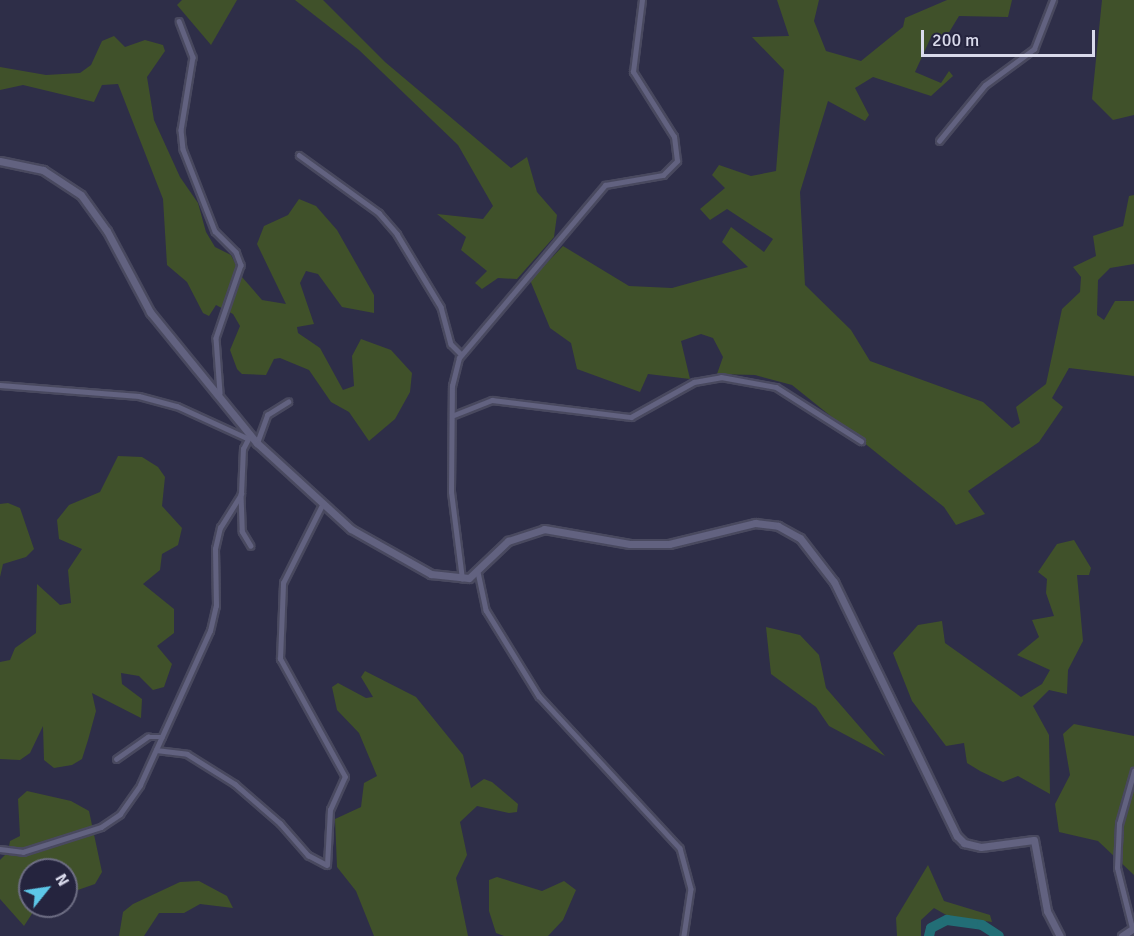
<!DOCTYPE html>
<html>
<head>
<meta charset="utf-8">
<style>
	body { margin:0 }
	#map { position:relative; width:1134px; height:936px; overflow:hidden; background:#2e2e48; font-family:Signika,sans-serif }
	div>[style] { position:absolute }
	.green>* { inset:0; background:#40512a }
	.river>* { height:10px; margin:-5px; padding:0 5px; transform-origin:5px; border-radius:5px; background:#226e76 }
	.roads { filter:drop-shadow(2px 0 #49495f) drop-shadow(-2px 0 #49495f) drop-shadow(0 2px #49495f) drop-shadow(0 -2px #49495f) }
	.street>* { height:4.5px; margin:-2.25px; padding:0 2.25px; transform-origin:2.25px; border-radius:2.25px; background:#626280 }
	.secondary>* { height:7px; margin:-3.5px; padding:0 3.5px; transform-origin:3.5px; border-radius:3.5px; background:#626280 }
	span { translate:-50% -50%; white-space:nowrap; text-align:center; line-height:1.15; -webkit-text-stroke:6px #25243e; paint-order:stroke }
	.north { position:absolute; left:18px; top:858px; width:60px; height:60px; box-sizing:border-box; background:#25243e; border:2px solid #6d6d83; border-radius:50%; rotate:60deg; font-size:16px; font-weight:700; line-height:24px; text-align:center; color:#d9daeb }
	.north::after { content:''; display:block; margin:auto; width:21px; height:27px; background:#5dc7e8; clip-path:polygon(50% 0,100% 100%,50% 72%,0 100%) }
	.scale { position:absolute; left:921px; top:30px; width:174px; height:27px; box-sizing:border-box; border:3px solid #d9daeb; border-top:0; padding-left:8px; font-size:18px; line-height:21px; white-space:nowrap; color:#d9daeb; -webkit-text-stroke:4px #25243e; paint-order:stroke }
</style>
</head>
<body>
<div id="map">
	<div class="green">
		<i style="clip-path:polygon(182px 0,237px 0,211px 45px,177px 5px)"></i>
		<i style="clip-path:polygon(295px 0,323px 0,385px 62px,511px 168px,527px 157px,537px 192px,557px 215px,554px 237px,517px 279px,498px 278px,482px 289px,475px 283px,487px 271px,461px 250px,466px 237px,437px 214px,483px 219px,493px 206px,458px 145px,359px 50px)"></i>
		<i style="clip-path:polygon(777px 0,819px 0,814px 21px,826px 51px,861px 61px,903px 27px,905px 18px,947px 0,1012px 0,1008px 17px,959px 16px,945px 39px,932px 35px,915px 72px,941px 83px,949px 71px,953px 76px,931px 96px,873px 77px,855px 88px,869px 115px,865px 121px,828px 101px,800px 192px,805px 285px,851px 330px,870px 361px,983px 402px,1012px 428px,1020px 423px,1016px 407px,1046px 384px,1062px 309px,1080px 292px,1081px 277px,1073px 267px,1096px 256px,1093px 236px,1123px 226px,1129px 196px,1134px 195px,1134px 264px,1110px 268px,1098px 280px,1097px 315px,1104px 320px,1115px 301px,1134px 301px,1134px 376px,1069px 368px,1052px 398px,1063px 407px,1039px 442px,968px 491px,985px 514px,956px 525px,944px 507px,792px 385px,755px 375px,717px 374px,723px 357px,713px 338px,701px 334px,681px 341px,690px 379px,648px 374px,640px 392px,577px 369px,571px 343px,550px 328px,530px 280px,563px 246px,629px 286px,672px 288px,748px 267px,722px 242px,731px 227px,764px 252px,773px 239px,727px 209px,710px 220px,700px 209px,725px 188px,712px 175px,719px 165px,751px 176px,776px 171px,784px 70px,752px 37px,789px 36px)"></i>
		<i style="clip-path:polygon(1102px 0,1134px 0,1134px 115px,1113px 120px,1092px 99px)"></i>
		<i style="clip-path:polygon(114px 36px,125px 47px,145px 40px,163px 45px,165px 51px,147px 77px,154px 120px,180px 177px,198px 203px,206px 232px,215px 247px,231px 255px,242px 277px,262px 300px,286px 304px,257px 244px,264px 226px,288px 215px,299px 199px,316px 206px,337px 230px,374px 295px,374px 313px,342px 307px,318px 274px,306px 271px,300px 283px,314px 324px,297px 327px,298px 333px,320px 348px,343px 390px,354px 386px,352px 356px,361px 339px,391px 350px,412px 373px,410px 392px,395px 419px,369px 441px,349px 412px,331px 402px,309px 370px,280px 358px,274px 359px,266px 375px,242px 374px,237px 369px,230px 350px,240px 326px,233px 314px,216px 305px,209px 316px,203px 313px,187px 282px,167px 265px,163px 199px,118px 84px,102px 85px,94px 102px,23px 85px,0 90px,0 67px,46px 75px,80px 73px,91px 65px,102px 41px)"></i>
		<i style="clip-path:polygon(118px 456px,142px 457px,158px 467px,165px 477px,162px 506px,182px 528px,178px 545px,162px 554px,160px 570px,143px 584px,174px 609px,174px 633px,157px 646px,172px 664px,164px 687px,153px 690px,139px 676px,121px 673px,122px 684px,142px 699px,141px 718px,92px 693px,96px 711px,88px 740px,82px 759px,72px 765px,54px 768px,44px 760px,43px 726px,30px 753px,20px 760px,0 759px,0 662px,10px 660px,15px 648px,36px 633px,37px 584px,60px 605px,71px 603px,68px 570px,82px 549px,59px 539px,57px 520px,69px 505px,100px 492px)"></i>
		<i style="clip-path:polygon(8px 503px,20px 508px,34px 549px,26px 557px,3px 564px,0 577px,0 504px)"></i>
		<i style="clip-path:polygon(1074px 540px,1091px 568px,1089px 575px,1077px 575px,1083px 641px,1068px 670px,1067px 694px,1049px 690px,1033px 706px,1049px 735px,1050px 794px,1018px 776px,1003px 782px,980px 771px,967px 763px,964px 743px,946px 746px,912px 701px,893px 653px,918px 625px,942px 621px,945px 643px,1021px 697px,1042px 684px,1050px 670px,1017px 655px,1039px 637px,1032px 620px,1054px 616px,1046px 593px,1047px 579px,1038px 572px,1057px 544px)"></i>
		<i style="clip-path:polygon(766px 627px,800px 635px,819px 655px,826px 688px,885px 756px,829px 726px,816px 707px,771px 674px)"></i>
		<i style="clip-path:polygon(365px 671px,416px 697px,463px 755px,471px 788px,484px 779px,492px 782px,518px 804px,517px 812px,509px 813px,477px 806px,460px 822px,467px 855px,456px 878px,468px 936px,374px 936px,356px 891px,337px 867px,335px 819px,361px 807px,364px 783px,377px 776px,359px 733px,337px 710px,332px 687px,338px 683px,366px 698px,373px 697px,361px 677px)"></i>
		<i style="clip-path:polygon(1074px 724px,1134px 736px,1134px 875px,1098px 841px,1059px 832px,1055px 804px,1070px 775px,1063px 734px)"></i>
		<i style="clip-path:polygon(27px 791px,71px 801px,89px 811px,102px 872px,95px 884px,75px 891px,66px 890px,66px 870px,30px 870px,30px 906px,37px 906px,24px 926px,0 899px,0 860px,8px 852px,10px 841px,20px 836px,18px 799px)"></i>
		<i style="clip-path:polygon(928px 865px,944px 901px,990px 915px,992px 922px,948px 916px,934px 908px,921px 920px,921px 936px,897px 936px,896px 918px)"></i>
		<i style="clip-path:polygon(497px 877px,542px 891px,564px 881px,576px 890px,563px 920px,548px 936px,504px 936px,496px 933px,489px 911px,489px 880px)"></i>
		<i style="clip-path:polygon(199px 881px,227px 896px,233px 908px,200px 904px,184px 913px,159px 913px,144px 936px,119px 936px,123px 912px,133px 904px,180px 882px)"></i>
	</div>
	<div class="river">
		<i style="left:929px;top:936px;width:8px;rotate:-76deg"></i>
		<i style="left:931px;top:928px;width:18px;rotate:-27deg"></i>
		<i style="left:947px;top:920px;width:35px;rotate:8deg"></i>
		<i style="left:982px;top:925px;width:20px;rotate:33deg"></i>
	</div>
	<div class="roads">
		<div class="street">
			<i style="left:179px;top:21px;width:39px;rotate:69deg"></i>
			<i style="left:193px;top:57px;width:74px;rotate:99.3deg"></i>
			<i style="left:181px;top:130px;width:19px;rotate:84deg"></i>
			<i style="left:183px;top:149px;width:88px;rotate:68.7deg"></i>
			<i style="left:215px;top:231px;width:30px;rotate:45deg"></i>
			<i style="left:236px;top:252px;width:14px;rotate:69deg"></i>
			<i style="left:241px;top:265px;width:77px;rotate:108.9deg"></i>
			<i style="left:216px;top:338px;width:55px;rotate:85.8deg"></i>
			<i style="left:939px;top:141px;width:72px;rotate:-50.6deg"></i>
			<i style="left:985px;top:85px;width:61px;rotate:-36.3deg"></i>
			<i style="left:1034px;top:49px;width:53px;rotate:-68.8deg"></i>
			<i style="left:299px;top:155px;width:99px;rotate:35.9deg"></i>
			<i style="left:379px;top:213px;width:28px;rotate:49deg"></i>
			<i style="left:397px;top:234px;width:85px;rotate:58.9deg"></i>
			<i style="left:441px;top:307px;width:38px;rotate:75deg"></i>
			<i style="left:451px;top:344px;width:14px;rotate:45deg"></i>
			<i style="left:0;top:385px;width:139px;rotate:4.5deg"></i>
			<i style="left:139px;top:396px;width:39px;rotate:15deg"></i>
			<i style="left:177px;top:406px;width:77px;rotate:24.6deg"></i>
			<i style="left:454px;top:415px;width:41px;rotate:-21.5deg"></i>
			<i style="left:492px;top:400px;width:140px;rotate:7deg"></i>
			<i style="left:631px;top:417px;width:72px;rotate:-29.1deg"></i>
			<i style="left:694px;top:382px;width:27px;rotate:-10deg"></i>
			<i style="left:721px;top:377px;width:56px;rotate:10.3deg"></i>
			<i style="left:776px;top:387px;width:101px;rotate:32.4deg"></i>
			<i style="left:257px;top:443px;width:30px;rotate:-70deg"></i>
			<i style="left:267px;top:415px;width:25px;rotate:-32deg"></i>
			<i style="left:241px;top:494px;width:37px;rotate:88deg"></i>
			<i style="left:242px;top:531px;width:17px;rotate:59deg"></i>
			<i style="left:478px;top:572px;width:39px;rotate:78deg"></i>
			<i style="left:486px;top:610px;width:101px;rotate:58.4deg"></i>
			<i style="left:539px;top:696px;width:207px;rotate:47.2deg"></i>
			<i style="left:680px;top:848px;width:42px;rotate:75deg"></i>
			<i style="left:691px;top:889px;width:48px;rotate:98.5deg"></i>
			<i style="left:462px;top:579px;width:88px;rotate:-97.2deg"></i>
			<i style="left:451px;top:492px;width:106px;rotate:-89.5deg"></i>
			<i style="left:452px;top:386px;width:29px;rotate:-76deg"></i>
			<i style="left:459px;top:358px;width:226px;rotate:-49.8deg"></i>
			<i style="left:605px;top:185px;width:59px;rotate:-9.8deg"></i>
			<i style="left:663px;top:175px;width:20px;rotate:-45deg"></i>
			<i style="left:677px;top:161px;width:24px;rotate:-97deg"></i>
			<i style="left:674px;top:137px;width:77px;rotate:-122.2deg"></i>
			<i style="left:633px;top:72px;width:73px;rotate:-82.9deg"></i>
			<i style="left:156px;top:750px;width:31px;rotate:7deg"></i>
			<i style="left:187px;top:754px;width:57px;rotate:32deg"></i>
			<i style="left:235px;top:784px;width:60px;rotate:40.9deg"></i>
			<i style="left:280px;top:823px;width:43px;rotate:48.8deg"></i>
			<i style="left:308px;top:855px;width:21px;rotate:28deg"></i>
			<i style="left:327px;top:865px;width:55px;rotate:-86.9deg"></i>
			<i style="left:330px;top:810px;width:36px;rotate:-66deg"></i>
			<i style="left:345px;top:777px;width:135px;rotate:-118.8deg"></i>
			<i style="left:280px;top:659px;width:76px;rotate:-87.7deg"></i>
			<i style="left:283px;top:583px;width:87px;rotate:-63.4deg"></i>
			<i style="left:116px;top:759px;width:39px;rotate:-35deg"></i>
			<i style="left:148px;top:737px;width:15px"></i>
			<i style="left:0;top:849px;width:23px;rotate:7deg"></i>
			<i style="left:23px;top:852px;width:82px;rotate:-17.8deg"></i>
			<i style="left:101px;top:827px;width:23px;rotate:-34deg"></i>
			<i style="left:120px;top:814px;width:35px;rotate:-55deg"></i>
			<i style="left:140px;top:785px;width:169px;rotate:-65.6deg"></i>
			<i style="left:210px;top:631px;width:26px;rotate:-77deg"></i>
			<i style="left:216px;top:606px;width:57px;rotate:-91deg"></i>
			<i style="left:215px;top:549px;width:22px;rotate:-77deg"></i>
			<i style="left:220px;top:528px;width:40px;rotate:-58deg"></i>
			<i style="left:241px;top:494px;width:45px;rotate:-87.5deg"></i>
			<i style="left:243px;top:449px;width:16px;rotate:-63deg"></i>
			<i style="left:1132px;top:928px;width:62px;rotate:-104deg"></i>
			<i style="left:1117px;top:868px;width:44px;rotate:-87.4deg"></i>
			<i style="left:1119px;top:824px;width:55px;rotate:-74.2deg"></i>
		</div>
		<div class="secondary">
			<i style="left:0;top:161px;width:44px;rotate:11.8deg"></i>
			<i style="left:43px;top:170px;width:45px;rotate:33.3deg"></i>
			<i style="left:81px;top:195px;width:44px;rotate:54.2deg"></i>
			<i style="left:107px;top:231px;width:92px;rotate:62deg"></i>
			<i style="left:150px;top:312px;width:169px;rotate:50.8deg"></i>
			<i style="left:257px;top:443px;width:127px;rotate:42.5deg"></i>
			<i style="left:351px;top:529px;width:92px;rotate:29.4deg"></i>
			<i style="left:431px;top:574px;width:38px;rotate:6deg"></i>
			<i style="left:469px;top:578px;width:54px;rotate:-43.5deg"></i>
			<i style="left:508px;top:541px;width:38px;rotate:-18deg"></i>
			<i style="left:544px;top:529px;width:87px;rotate:9.9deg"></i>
			<i style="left:630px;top:544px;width:39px"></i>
			<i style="left:669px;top:544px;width:89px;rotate:-13.7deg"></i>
			<i style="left:755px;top:523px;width:23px;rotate:7deg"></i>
			<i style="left:778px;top:526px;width:25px;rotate:29deg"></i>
			<i style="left:800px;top:538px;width:56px;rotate:52.3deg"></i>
			<i style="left:834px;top:582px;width:282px;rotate:64.2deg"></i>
			<i style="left:957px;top:836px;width:10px;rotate:45deg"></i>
			<i style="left:964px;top:843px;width:17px;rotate:13deg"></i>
			<i style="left:981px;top:847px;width:53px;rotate:-7.5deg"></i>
			<i style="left:1034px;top:840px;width:72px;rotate:79.6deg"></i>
			<i style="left:1047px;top:911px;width:28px;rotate:63deg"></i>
			<i style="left:1122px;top:936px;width:14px;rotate:-34deg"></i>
		</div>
	</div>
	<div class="north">N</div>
	<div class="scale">200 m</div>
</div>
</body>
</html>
